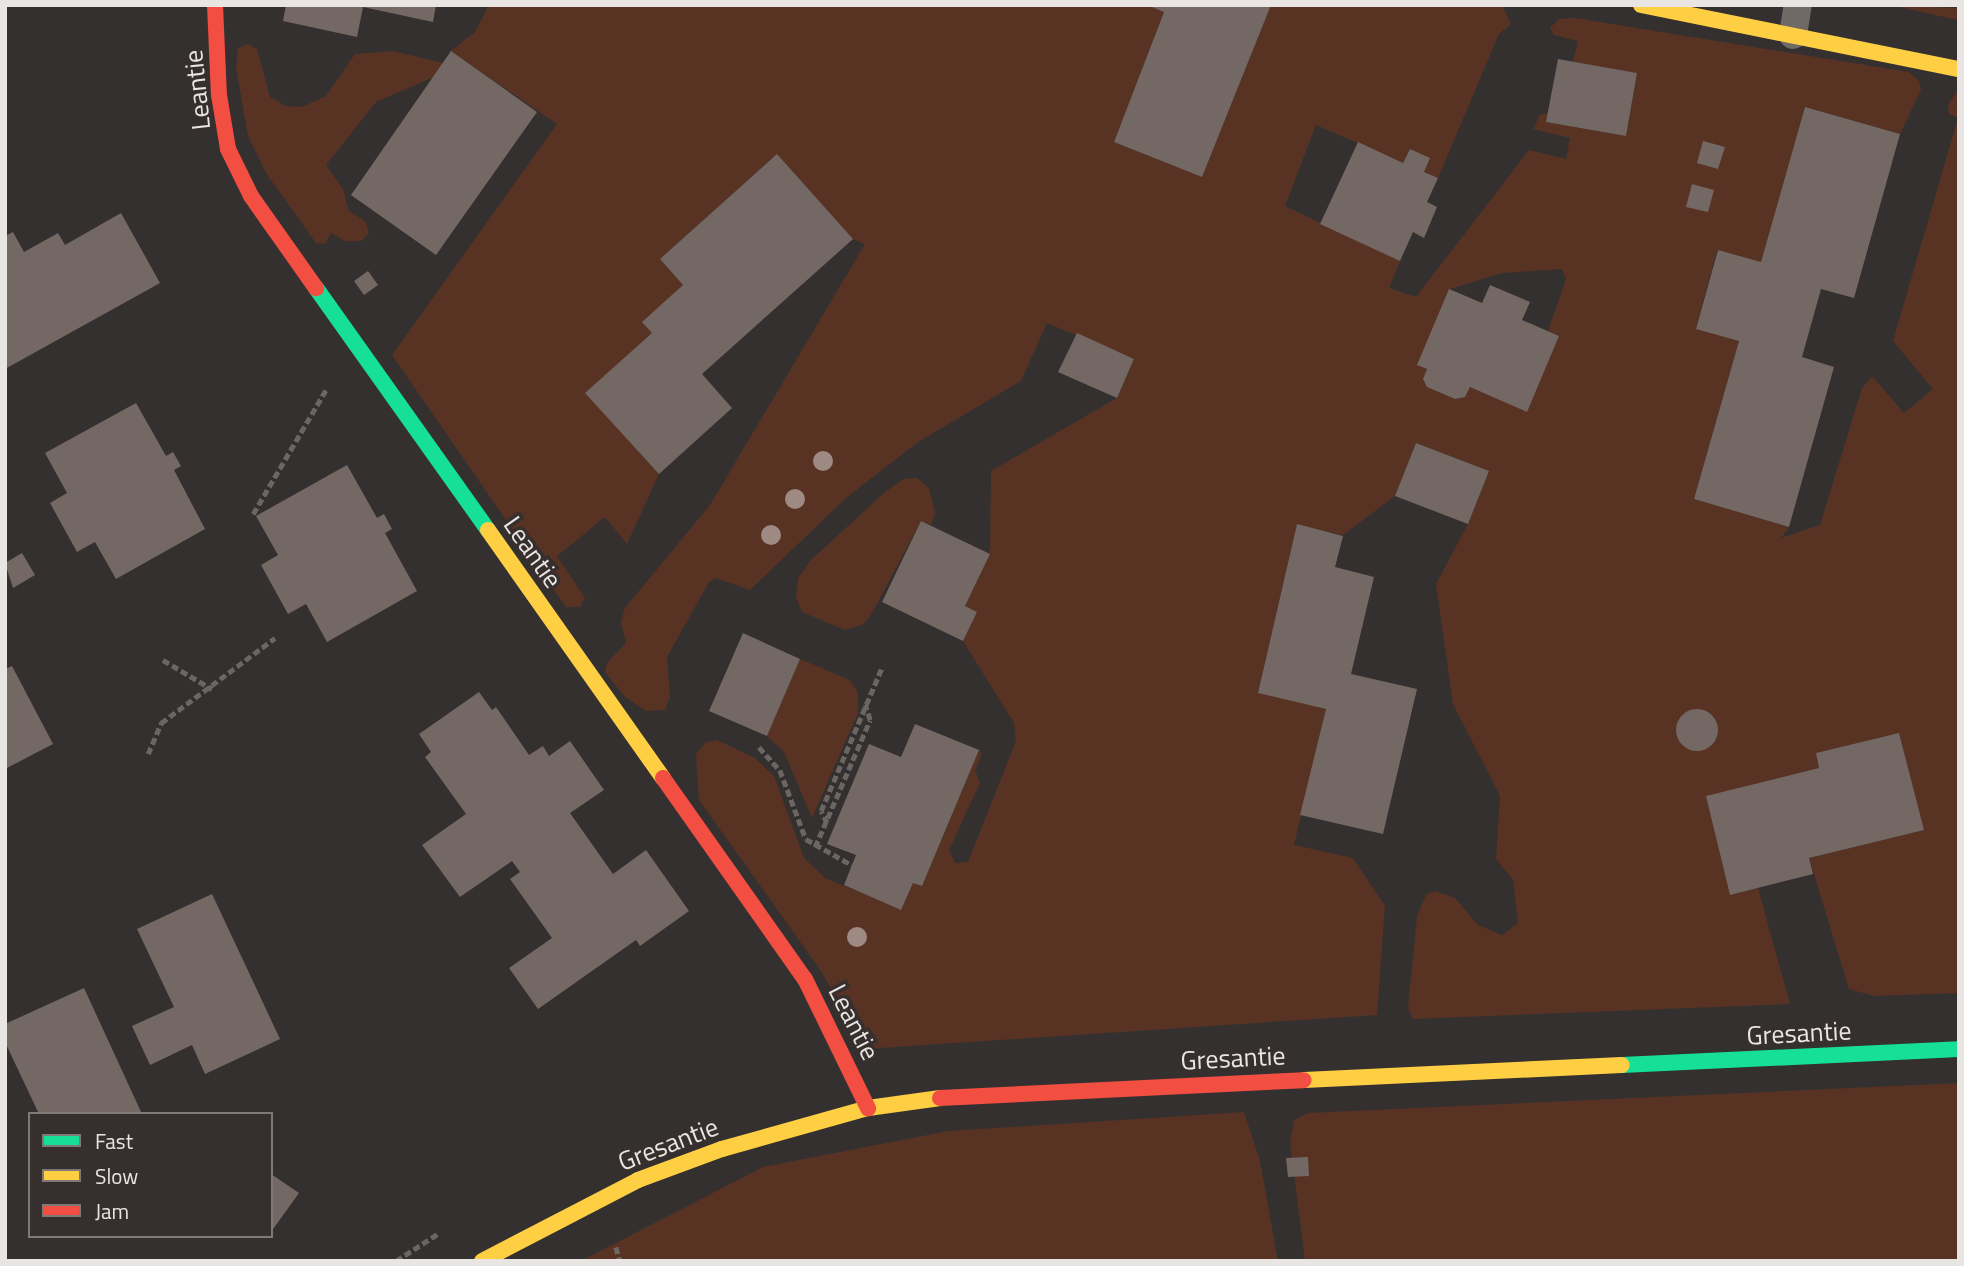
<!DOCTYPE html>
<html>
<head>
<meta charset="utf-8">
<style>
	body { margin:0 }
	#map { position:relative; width:1964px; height:1266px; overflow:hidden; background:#34302f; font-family:"Titillium Web",sans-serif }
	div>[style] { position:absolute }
	.green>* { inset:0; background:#583324 }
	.building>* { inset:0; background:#746864 }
	.round { border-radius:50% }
	.path>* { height:4.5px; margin-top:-2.25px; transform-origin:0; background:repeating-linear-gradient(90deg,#6b6664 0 7px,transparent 0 10.5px) }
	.lane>* { height:28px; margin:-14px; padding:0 14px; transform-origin:14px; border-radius:14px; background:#706a67 }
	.fast>* { height:16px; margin:-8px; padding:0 8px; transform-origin:8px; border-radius:8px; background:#16e098 }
	.slow>* { height:16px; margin:-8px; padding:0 8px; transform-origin:8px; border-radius:8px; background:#ffcf43 }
	.jam>* { height:16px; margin:-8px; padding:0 8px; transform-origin:8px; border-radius:8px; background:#f24e42 }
	.trees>* { width:20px; height:20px; margin:-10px; border-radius:50%; background:#9e8a83 }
	span { translate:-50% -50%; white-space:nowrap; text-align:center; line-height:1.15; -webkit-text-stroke:7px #362f2d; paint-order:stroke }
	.street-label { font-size:26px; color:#e9e5e3 }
	.frame { position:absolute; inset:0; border:7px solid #e9e5e3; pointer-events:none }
	.legend { position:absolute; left:28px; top:1112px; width:245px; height:126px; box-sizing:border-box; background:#362f2d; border:2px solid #7e7876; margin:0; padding:9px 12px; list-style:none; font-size:21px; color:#e9e5e3 }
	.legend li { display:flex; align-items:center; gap:14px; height:35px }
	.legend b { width:35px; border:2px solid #7e7876 }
</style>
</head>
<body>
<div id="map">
	<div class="green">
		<i style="clip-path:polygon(evenodd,489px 5px,1147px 5px,1164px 12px,1114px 142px,1202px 177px,1271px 5px,1502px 5px,1511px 24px,1499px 34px,1438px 178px,1424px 172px,1410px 149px,1403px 163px,1316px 125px,1285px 206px,1400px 261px,1389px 288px,1416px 297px,1529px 150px,1566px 159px,1570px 138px,1533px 129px,1540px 115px,1548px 113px,1546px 122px,1626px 136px,1637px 73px,1573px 62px,1578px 41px,1554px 35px,1550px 28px,1559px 19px,1575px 18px,1909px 72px,1919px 81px,1921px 90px,1900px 134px,1805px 107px,1761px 262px,1717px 250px,1696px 328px,1739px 341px,1694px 499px,1789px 527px,1781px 538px,1820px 525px,1862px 388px,1872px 376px,1904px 413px,1933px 389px,1893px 341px,1958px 118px,1949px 114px,1948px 105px,1959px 88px,1959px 993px,1874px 996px,1849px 989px,1809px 858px,1923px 830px,1899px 733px,1816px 753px,1819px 768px,1707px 796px,1730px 894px,1758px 888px,1790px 1004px,1413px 1019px,1408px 1008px,1417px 916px,1426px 895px,1435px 891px,1455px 898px,1478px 925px,1502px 935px,1518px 923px,1513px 880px,1496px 859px,1500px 796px,1453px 704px,1436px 584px,1468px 524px,1489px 471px,1416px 443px,1395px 496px,1343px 535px,1297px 525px,1258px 692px,1326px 709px,1294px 845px,1353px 858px,1385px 906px,1377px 1015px,865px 1049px,821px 971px,699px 800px,696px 754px,706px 742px,717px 740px,755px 758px,774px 776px,804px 858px,825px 878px,901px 909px,913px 883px,922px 886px,979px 750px,982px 754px,975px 770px,980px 783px,949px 850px,955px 863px,968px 862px,1016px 741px,1014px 723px,963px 641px,977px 612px,965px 606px,990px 554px,991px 471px,1117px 398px,1134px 359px,1047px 323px,1021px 381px,918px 442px,846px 498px,750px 590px,716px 578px,709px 582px,667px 657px,670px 697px,665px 710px,646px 711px,625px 697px,605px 672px,607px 663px,626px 643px,621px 622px,625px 608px,710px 505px,865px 244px,853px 239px,777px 154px,660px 259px,683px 285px,643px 322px,652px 333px,586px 393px,659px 474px,627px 544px,605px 517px,557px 556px,585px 598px,580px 607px,566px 607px,392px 355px,557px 124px,451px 51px,475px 32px,489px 5px,1562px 269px,1566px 279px,1548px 331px,1559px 336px,1527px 411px,1470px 387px,1465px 397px,1455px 399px,1427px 387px,1423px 379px,1427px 369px,1418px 365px,1450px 289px,1502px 273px,1562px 269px)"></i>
		<i style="clip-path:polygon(1890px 5px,1959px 8px,1959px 20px,1953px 19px)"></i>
		<i style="clip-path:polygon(248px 44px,257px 49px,270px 97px,286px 106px,302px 107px,326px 96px,355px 54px,393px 51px,443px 63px,434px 77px,376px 102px,326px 165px,343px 189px,349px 211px,365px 221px,369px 233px,361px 241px,345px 241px,331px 233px,325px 244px,316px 243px,266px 173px,248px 136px,236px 67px,238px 48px)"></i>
		<i style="clip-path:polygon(917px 478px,929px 488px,935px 513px,931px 525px,921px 521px,871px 615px,862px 625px,845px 630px,802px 612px,796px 597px,798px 578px,811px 560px,885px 492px,904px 479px)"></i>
		<i style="clip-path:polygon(800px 659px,850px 680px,858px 693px,858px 713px,812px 818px,784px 752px,767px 736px)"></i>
		<i style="clip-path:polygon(1959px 1083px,1959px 1261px,1305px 1261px,1290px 1142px,1294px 1120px,1308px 1113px)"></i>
		<i style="clip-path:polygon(1244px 1112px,1260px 1161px,1278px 1261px,581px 1261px,763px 1167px,948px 1131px)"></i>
	</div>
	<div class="building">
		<i style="clip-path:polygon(286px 5px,436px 5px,433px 22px,363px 7px,357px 37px,283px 21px)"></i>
		<i style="clip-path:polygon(1147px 5px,1271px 5px,1202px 177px,1114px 142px,1164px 12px)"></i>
		<i style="clip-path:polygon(451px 51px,537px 112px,436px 255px,351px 195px)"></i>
		<i style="clip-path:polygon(1558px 59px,1637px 73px,1626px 136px,1546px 122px)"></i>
		<i style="clip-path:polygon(1805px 107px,1900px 134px,1854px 298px,1821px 289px,1802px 357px,1834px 367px,1789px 527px,1694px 499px,1739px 341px,1696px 329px,1718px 250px,1761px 262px)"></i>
		<i style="clip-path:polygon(1703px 141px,1725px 147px,1718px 169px,1697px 163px)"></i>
		<i style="clip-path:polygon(1358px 142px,1403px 163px,1410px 149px,1430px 158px,1424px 172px,1438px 178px,1427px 202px,1437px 207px,1424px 238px,1413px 232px,1400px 261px,1320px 224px)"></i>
		<i style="clip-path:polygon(777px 154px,853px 239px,702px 374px,732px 408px,659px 474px,585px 393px,652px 333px,642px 322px,683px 285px,660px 259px)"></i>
		<i style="clip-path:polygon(1692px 184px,1714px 190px,1708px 212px,1686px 207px)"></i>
		<i style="clip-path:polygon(121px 213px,160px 283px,5px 369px,5px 236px,13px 232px,24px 252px,58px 233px,65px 245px)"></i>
		<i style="clip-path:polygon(368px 271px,378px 285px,364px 295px,354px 281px)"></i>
		<i style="clip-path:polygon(1490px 285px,1530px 302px,1522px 320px,1559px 336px,1527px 412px,1470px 387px,1465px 397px,1455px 399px,1427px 387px,1423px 379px,1427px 369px,1417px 365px,1449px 289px,1482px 303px)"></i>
		<i style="clip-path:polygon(1077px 333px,1134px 359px,1117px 398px,1058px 372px)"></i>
		<i style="clip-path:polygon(136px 403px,166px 456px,173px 452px,181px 466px,174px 470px,205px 529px,116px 579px,95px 542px,77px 552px,50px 503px,67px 493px,45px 453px)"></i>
		<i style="clip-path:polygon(1416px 443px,1489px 471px,1468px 524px,1395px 496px)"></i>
		<i style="clip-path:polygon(347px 465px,377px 518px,384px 514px,392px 529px,385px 533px,417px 591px,327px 642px,306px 604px,288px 614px,261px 565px,278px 555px,256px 516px)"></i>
		<i style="clip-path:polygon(921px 521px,990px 554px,965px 606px,977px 612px,963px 641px,882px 602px)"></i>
		<i style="clip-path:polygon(1297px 524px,1343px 536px,1335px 567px,1374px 577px,1351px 674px,1417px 689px,1383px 834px,1300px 815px,1326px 709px,1258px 693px)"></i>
		<i style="clip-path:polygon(22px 553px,35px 575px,13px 588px,5px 563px)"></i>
		<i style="clip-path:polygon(743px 633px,800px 659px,767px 736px,709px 711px)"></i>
		<i style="clip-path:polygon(12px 666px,53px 744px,5px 769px,5px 669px)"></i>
		<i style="clip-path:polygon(479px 692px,492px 710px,496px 707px,529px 755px,543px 746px,549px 756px,570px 741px,604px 790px,570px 813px,613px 874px,646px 850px,689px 911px,640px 946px,636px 940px,538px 1009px,509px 968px,552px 938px,510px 879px,520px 872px,512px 861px,460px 897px,422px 845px,466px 814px,425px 757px,431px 752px,419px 734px)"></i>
		<i class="round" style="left:1676px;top:709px;width:42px;height:42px"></i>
		<i style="clip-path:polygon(915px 724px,979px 750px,922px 886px,913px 883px,901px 910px,844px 885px,856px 855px,827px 844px,869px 744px,901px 757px)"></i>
		<i style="clip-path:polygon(1899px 733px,1924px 830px,1809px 858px,1813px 874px,1730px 895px,1706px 796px,1819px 768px,1816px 753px)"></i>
		<i style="clip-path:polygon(212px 894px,280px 1039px,205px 1074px,192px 1045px,150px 1065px,132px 1026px,174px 1007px,137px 929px)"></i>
		<i style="clip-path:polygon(84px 988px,142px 1114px,39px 1114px,5px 1042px,5px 1024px)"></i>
		<i style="clip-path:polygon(1308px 1157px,1309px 1176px,1288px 1177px,1286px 1158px)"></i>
		<i style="clip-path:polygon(271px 1174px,299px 1193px,271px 1232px)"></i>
	</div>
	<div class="path">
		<i style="left:253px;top:514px;width:146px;rotate:-59.6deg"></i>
		<i style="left:163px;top:660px;width:57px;rotate:30.6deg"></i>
		<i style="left:759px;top:747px;width:31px;rotate:48deg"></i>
		<i style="left:780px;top:770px;width:74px;rotate:69.4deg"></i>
		<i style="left:806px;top:839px;width:53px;rotate:29.5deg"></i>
		<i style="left:148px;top:754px;width:34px;rotate:-67deg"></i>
		<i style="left:161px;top:723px;width:142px;rotate:-36.7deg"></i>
		<i style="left:827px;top:823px;width:13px;rotate:-117deg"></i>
		<i style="left:821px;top:811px;width:156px;rotate:-67deg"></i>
		<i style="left:815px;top:847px;width:138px;rotate:-66.6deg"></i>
		<i style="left:870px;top:720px;width:16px;rotate:-108deg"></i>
		<i style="left:616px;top:1247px;width:15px;rotate:74deg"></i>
		<i style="left:396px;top:1261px;width:51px;rotate:-33.1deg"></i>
	</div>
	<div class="lane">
		<i style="left:1793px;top:35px;width:30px;rotate:-81deg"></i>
	</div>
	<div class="fast">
		<i style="left:316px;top:288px;width:297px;rotate:54.6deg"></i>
		<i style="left:1622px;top:1065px;width:337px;rotate:-2.7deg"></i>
	</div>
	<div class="slow">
		<i style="left:1641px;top:5px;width:324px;rotate:11.4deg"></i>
		<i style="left:488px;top:530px;width:304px;rotate:54.8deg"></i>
		<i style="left:1304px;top:1080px;width:318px;rotate:-2.7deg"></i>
		<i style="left:482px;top:1261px;width:176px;rotate:-27.4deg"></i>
		<i style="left:638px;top:1180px;width:90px;rotate:-20.3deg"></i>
		<i style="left:722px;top:1149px;width:152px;rotate:-15.7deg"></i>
		<i style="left:868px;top:1108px;width:73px;rotate:-7.9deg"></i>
	</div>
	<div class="jam">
		<i style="left:215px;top:5px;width:90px;rotate:87.5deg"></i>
		<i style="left:219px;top:95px;width:55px;rotate:80.5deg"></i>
		<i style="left:228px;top:149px;width:52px;rotate:63.9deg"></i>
		<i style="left:251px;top:196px;width:113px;rotate:54.8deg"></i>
		<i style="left:663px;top:778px;width:246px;rotate:54.8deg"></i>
		<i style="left:805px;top:979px;width:144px;rotate:64deg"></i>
		<i style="left:940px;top:1098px;width:364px;rotate:-2.8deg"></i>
	</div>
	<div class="trees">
		<i style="left:823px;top:461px"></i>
		<i style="left:795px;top:499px"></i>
		<i style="left:771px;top:535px"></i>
		<i style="left:857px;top:937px"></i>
	</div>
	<div class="street-label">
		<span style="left:197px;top:90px;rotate:-96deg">Leantie</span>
		<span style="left:533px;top:552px;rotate:55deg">Leantie</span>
		<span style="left:854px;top:1022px;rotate:63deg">Leantie</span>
		<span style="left:1799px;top:1033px;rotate:-3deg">Gresantie</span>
		<span style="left:1233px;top:1058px;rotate:-3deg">Gresantie</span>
		<span style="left:668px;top:1144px;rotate:-21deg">Gresantie</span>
	</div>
	<div class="frame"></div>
	<ul class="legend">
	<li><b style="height:9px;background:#16e098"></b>Fast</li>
	<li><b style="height:9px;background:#ffcf43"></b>Slow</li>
	<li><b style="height:9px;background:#f24e42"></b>Jam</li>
	</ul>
</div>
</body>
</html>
